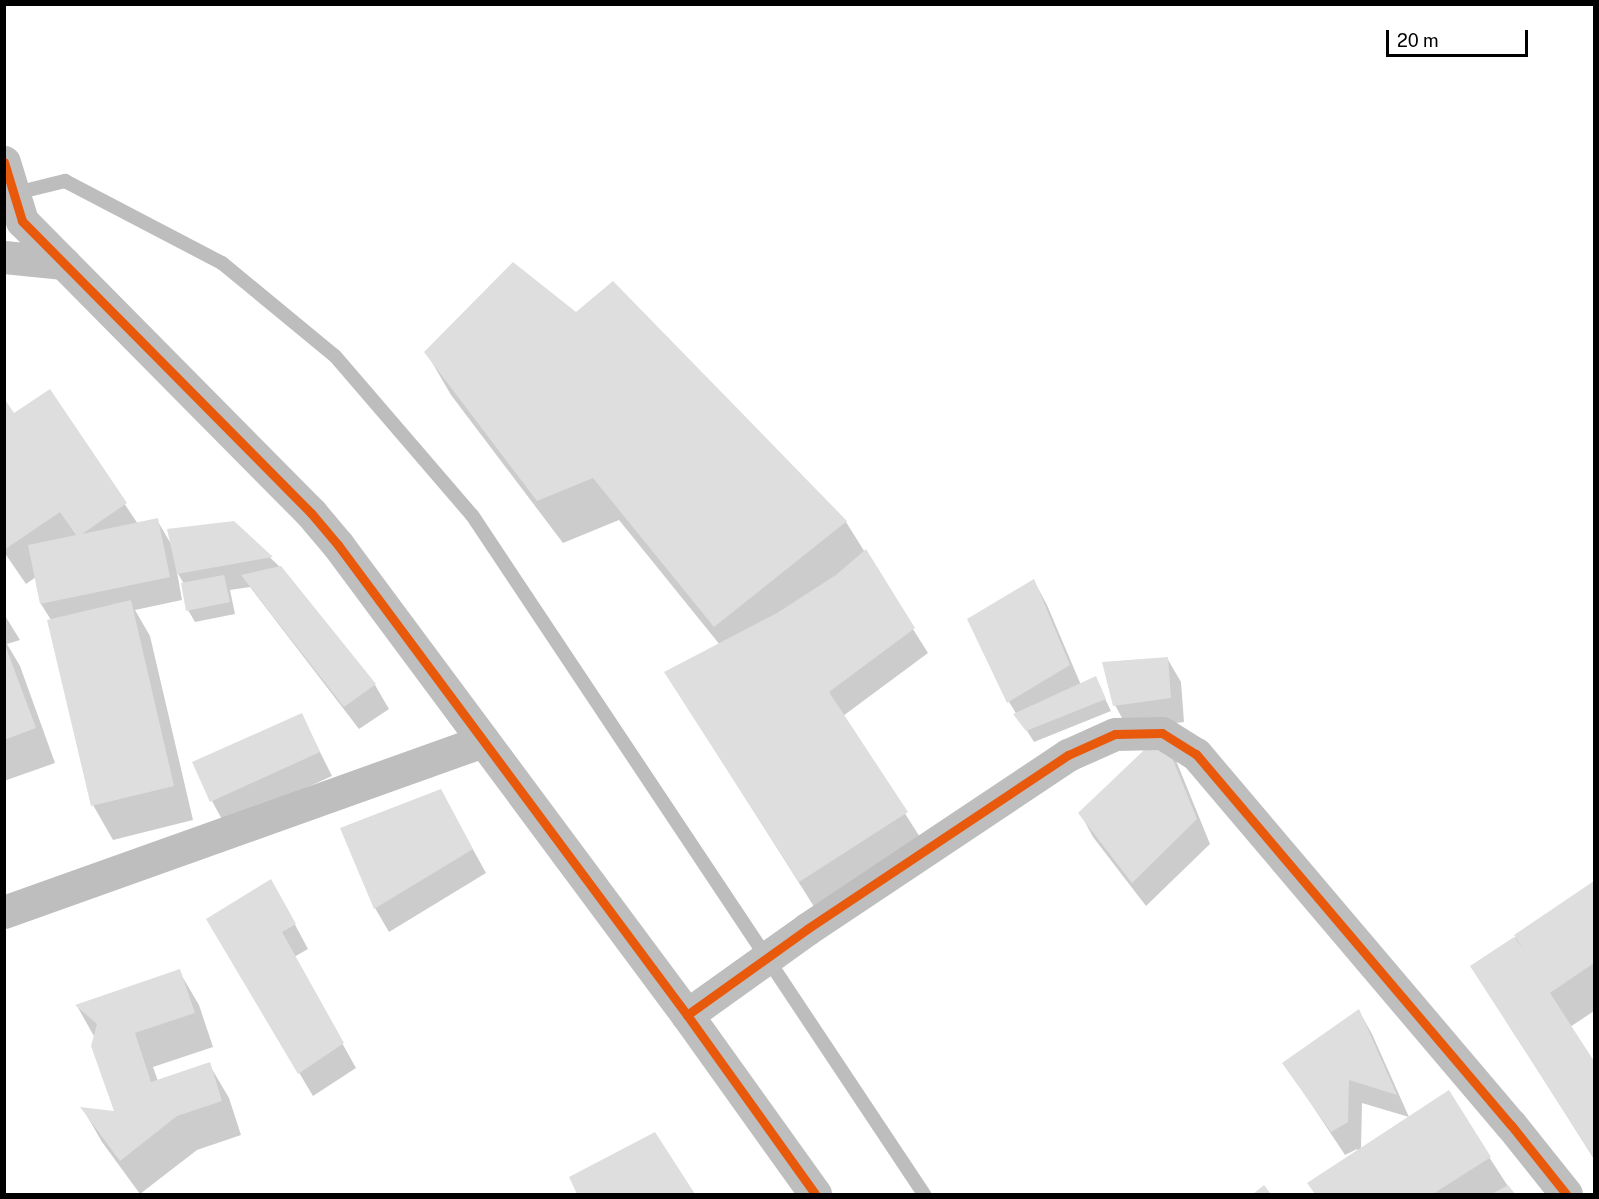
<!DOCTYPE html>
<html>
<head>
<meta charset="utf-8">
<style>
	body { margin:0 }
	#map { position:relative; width:1599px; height:1199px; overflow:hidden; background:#fff; font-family:"Public Sans",sans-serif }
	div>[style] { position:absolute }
	.shadow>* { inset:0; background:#0003 }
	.stream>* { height:14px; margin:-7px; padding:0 7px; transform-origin:7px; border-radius:7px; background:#bdbdbd }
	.building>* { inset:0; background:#dedede }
	.minor>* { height:33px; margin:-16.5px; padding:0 16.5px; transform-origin:16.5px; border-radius:16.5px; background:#bebebe }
	.cycleway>* { height:9px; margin:-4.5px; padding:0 4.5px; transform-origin:4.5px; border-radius:4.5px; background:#e8590c }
	span { translate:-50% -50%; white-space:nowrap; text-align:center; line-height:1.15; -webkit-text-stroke:6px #fff; paint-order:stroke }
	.frame { position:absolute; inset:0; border:6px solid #000; pointer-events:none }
	.scale { position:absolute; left:1386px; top:30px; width:142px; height:27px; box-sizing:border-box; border:3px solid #000; border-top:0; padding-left:8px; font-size:18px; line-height:21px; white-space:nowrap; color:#000; -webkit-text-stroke:4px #fff; paint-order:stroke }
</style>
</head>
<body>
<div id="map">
	<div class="shadow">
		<i style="clip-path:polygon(613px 283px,846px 522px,928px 653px,843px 716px,932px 856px,825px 924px,666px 673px,720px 645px,619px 520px,563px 543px,451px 395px,426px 352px,576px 314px)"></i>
		<i style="clip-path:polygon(49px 391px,138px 524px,157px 520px,171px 544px,233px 522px,281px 568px,375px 685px,389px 709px,359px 729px,250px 587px,230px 590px,235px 614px,195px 622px,188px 610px,184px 584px,177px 572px,182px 600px,135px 610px,150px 636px,193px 820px,113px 840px,93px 805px,51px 620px,41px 604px,36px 577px,26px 584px,4px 552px,4px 401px,14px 415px)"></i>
		<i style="clip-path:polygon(1034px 581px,1047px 605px,1081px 685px,1095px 678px,1111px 711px,1034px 742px,1009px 702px,969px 620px)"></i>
		<i style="clip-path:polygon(4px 614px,20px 640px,7px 644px,20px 666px,55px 763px,4px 781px)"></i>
		<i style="clip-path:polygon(1167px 658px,1181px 682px,1184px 722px,1128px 729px,1115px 705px)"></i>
		<i style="clip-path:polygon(301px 714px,332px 776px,225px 825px,212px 801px)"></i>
		<i style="clip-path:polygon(1162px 735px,1175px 758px,1210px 844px,1146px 906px,1093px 837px,1080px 813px)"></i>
		<i style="clip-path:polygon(454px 815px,486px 873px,389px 932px,375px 908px,342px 829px)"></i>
		<i style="clip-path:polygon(1594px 884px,1594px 1011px,1570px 1027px,1594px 1063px,1594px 1159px,1472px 967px)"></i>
		<i style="clip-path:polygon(284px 904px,308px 949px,294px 957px,356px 1068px,313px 1096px,222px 944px)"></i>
		<i style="clip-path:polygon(179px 971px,199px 1005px,213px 1047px,153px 1067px,158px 1081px,209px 1064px,229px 1098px,241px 1135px,197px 1150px,140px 1194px,102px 1142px,83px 1109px,116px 1113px,95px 1038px,77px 1006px)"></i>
		<i style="clip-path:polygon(1359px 1011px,1372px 1034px,1409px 1117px,1362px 1103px,1361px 1149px,1489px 1157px,1513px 1194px,1315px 1194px,1309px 1183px,1358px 1151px,1357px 1149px,1345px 1155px,1284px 1063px)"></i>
		<i style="clip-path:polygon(655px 1134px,693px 1194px,579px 1194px,571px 1177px)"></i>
	</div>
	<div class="stream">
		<i style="left:12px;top:194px;width:55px;rotate:-13.8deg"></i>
		<i style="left:65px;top:181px;width:177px;rotate:27.6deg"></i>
		<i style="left:222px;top:263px;width:146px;rotate:39.5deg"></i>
		<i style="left:335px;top:356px;width:210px;rotate:49.3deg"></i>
		<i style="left:472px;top:515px;width:816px;rotate:56.35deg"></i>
	</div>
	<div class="building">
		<i style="clip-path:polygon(513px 262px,576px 312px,613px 281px,847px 521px,714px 627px,593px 478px,537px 501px,424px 352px)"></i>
		<i style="clip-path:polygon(50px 389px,127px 503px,82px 534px,158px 518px,170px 577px,40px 604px,28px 545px,76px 535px,60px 512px,4px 550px,4px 398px,14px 413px)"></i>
		<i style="clip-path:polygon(234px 521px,273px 557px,177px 574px,167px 529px)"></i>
		<i style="clip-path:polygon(866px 549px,915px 628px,829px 692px,908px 812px,799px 882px,664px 672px,777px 613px,836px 575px)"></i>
		<i style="clip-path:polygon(281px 566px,376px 684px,344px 707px,241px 575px)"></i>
		<i style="clip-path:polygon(224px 575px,230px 602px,186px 611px,181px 583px)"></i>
		<i style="clip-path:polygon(1034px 579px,1070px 665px,1007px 703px,967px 619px)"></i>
		<i style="clip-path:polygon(131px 600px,174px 786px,91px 806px,47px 620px)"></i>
		<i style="clip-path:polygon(4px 642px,36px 728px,4px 740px)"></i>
		<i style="clip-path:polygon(1168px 657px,1171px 698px,1113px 706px,1102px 662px)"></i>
		<i style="clip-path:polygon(1096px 676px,1106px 699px,1026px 731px,1013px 714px)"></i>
		<i style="clip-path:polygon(302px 713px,320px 752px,210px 802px,192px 762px)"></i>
		<i style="clip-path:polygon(1162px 733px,1197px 819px,1132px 883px,1078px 813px)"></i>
		<i style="clip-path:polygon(441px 789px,473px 849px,374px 909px,340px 828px)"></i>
		<i style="clip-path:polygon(271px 879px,296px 924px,282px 932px,344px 1043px,298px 1074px,206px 919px)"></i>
		<i style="clip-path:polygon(1594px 881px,1594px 963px,1550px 993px,1594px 1061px,1594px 1158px,1470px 966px,1514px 937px,1524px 950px,1514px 935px)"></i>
		<i style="clip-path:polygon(180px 969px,195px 1013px,135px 1033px,151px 1082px,210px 1062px,222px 1101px,177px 1116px,120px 1161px,80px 1107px,114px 1111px,91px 1046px,97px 1024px,75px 1005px)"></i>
		<i style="clip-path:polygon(1359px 1009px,1397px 1095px,1349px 1080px,1348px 1122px,1331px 1132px,1282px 1063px)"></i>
		<i style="clip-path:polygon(1449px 1090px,1491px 1157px,1433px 1194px,1315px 1194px,1307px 1183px)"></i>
		<i style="clip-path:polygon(655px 1132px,695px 1194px,577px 1194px,569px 1177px)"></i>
		<i style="clip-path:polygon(1264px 1185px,1271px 1194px,1253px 1194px)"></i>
		<i style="clip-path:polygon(1508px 1185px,1515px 1194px,1492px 1194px)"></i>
	</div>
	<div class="minor">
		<i style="left:4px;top:162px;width:62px;rotate:73deg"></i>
		<i style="left:22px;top:221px;width:411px;rotate:45.3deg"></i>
		<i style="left:311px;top:513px;width:42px;rotate:49.8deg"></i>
		<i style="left:338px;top:545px;width:585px;rotate:53.4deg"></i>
		<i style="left:687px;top:1015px;width:220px;rotate:54.4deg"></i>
		<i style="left:4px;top:257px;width:60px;rotate:5.7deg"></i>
		<i style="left:4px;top:912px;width:509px;rotate:-19.65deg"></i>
		<i style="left:687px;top:1015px;width:148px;rotate:-35.6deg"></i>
		<i style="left:807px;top:929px;width:314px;rotate:-33.7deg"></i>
		<i style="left:1068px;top:755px;width:51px;rotate:-24.1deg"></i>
		<i style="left:1115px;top:734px;width:47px;rotate:-1.2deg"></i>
		<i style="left:1162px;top:733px;width:40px;rotate:32deg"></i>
		<i style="left:1196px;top:754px;width:487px;rotate:49.7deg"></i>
		<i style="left:1511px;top:1125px;width:88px;rotate:51.4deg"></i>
	</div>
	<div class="cycleway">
		<i style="left:4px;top:162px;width:62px;rotate:73deg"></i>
		<i style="left:22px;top:221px;width:411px;rotate:45.3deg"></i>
		<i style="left:311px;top:513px;width:42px;rotate:49.8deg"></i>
		<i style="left:338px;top:545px;width:585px;rotate:53.4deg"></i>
		<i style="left:687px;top:1015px;width:220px;rotate:54.4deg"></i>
		<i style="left:687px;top:1015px;width:148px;rotate:-35.6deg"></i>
		<i style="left:807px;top:929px;width:314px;rotate:-33.7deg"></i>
		<i style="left:1068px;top:755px;width:51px;rotate:-24.1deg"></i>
		<i style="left:1115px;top:734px;width:47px;rotate:-1.2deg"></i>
		<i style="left:1162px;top:733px;width:40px;rotate:32deg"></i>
		<i style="left:1196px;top:754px;width:487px;rotate:49.7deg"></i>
		<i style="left:1511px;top:1125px;width:88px;rotate:51.4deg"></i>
	</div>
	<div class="frame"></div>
	<div class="scale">20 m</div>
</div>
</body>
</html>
